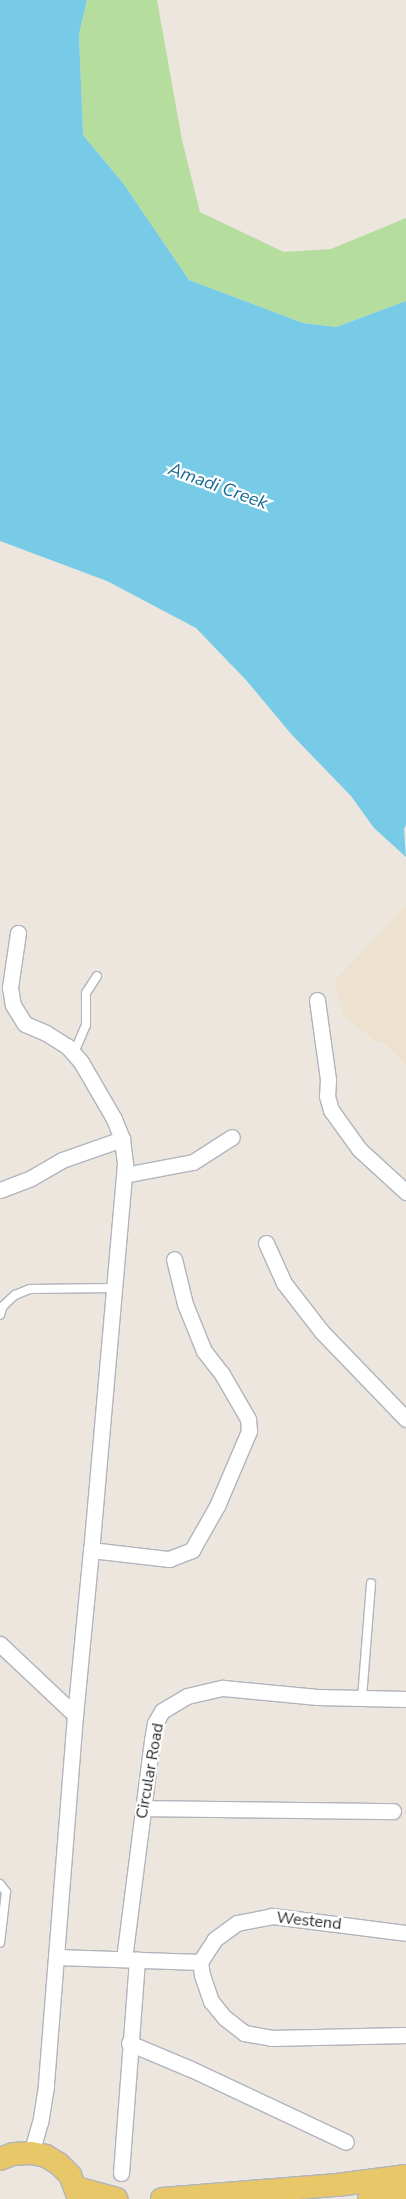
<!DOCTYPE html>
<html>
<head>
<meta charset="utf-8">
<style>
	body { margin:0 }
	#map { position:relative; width:406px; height:2199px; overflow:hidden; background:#ece6de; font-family:"Nunito Sans",sans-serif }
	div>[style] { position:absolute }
	.education>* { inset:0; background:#ece2cf }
	.green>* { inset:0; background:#b5de9e }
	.water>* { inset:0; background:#78cbe6 }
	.roads { filter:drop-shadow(1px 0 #b1b4bd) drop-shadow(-1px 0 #b1b4bd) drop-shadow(0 1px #b1b4bd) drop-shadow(0 -1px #b1b4bd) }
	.service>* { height:8px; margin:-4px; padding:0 4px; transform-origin:4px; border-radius:4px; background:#fff }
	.minor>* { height:15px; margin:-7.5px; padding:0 7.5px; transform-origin:7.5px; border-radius:7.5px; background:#fff }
	.primary>* { height:22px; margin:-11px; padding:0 11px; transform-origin:11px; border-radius:11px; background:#e7c768 }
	span { translate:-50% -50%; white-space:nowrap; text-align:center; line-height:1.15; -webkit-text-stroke:4.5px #fff; paint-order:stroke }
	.street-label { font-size:16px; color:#2b2b2b }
	.water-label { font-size:18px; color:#176a93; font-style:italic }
</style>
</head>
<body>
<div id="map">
	<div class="education">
		<i style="clip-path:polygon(406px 905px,406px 1065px,382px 1041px,377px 1043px,344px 1016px,334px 982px)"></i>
	</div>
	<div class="green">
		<i style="clip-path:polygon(87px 0,157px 0,182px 140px,200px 212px,284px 252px,331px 249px,406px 218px,406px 301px,336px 327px,303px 323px,189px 280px,123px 183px,83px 135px,79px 34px)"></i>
	</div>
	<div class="water">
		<i style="clip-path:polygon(0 0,87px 0,79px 34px,83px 135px,123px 183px,189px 280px,303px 323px,336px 327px,406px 301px,406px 825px,404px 829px,406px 857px,374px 828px,351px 796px,292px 735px,246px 680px,196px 628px,107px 581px,0 541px)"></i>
	</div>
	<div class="roads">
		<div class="service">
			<i style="left:74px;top:1053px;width:30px;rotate:-67deg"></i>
			<i style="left:86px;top:1025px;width:32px;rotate:-90deg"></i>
			<i style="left:86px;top:993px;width:20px;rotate:-57deg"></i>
			<i style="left:0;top:1315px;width:9px;rotate:-72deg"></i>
			<i style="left:3px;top:1306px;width:16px;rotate:-43deg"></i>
			<i style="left:15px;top:1295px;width:16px;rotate:-22deg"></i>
			<i style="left:30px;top:1289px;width:84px;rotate:-0.7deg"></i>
			<i style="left:362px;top:1698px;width:115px;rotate:-85.5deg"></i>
			<i style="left:0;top:1884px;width:10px;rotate:53deg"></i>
			<i style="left:6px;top:1892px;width:51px;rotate:96.7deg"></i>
		</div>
		<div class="minor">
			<i style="left:18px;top:933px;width:55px;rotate:98.4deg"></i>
			<i style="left:10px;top:987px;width:18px;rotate:81deg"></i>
			<i style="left:13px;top:1005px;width:22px;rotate:58deg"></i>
			<i style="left:25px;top:1024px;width:23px;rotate:23deg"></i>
			<i style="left:46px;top:1033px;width:26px;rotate:32deg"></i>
			<i style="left:68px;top:1047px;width:20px;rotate:49deg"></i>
			<i style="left:81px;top:1062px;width:66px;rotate:59.9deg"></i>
			<i style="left:114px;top:1119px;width:22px;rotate:68deg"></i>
			<i style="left:122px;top:1139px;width:25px;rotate:83deg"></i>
			<i style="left:125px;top:1164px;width:387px;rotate:95deg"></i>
			<i style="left:91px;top:1550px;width:166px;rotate:95.5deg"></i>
			<i style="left:75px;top:1715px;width:372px;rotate:94.5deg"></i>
			<i style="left:46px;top:2086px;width:36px;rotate:99deg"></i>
			<i style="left:40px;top:2122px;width:32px;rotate:106deg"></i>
			<i style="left:317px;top:1000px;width:80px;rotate:82.1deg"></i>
			<i style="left:328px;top:1079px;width:17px;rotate:93deg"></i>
			<i style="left:327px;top:1096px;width:15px;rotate:74deg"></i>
			<i style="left:331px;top:1110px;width:48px;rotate:54.3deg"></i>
			<i style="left:359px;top:1149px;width:64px;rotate:42.5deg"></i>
			<i style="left:124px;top:1175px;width:70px;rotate:-10.7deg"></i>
			<i style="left:193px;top:1162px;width:46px;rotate:-32.7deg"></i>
			<i style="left:0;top:1190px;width:33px;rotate:-21deg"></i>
			<i style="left:31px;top:1178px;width:36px;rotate:-30deg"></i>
			<i style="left:62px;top:1160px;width:64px;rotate:-19.3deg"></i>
			<i style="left:266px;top:1243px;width:44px;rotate:65.8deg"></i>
			<i style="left:284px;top:1283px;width:62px;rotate:52.2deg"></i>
			<i style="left:322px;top:1332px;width:121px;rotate:46deg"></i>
			<i style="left:91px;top:1550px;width:79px;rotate:6.6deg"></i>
			<i style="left:169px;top:1559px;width:25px;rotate:-21deg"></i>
			<i style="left:192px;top:1550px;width:51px;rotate:-60.4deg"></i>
			<i style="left:217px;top:1506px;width:82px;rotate:-66.9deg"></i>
			<i style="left:249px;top:1431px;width:12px;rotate:-95deg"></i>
			<i style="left:248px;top:1419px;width:52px;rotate:-120deg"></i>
			<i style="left:222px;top:1374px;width:29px;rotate:-128deg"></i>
			<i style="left:204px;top:1351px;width:51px;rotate:-112deg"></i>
			<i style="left:185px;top:1304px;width:46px;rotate:-103.7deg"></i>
			<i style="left:0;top:1644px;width:103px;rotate:43.4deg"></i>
			<i style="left:143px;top:1808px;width:250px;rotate:0.7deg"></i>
			<i style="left:57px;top:1957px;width:143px;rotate:2deg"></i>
			<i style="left:124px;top:1959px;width:221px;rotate:-82.7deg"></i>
			<i style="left:152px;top:1740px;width:17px;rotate:-80deg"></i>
			<i style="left:155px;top:1723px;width:14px;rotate:-60deg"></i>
			<i style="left:162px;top:1711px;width:29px;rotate:-31deg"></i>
			<i style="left:187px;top:1696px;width:37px;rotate:-13deg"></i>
			<i style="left:223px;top:1688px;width:95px;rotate:5.4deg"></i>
			<i style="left:318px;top:1697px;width:88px;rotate:1.3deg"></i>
			<i style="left:200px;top:1962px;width:13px;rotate:81deg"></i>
			<i style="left:202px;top:1975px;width:28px;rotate:71deg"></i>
			<i style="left:211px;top:2001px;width:22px;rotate:51deg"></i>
			<i style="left:225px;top:2018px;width:24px;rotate:38deg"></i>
			<i style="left:244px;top:2033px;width:27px;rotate:10deg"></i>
			<i style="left:271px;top:2038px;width:135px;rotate:-1.3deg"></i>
			<i style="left:200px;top:1962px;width:27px;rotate:-57deg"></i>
			<i style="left:215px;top:1939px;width:27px;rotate:-36deg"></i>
			<i style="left:237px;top:1923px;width:36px;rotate:-11deg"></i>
			<i style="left:272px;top:1916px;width:135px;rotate:7.2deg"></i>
			<i style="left:129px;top:2043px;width:67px;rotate:22.8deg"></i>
			<i style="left:191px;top:2069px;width:171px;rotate:25.2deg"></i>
			<i style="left:121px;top:2173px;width:214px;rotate:-85.7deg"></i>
		</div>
		<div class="primary">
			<i style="left:0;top:2159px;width:14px;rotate:-21deg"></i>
			<i style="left:13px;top:2154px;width:18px;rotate:-3deg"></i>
			<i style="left:31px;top:2153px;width:15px;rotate:11deg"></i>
			<i style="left:46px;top:2156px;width:15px;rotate:32deg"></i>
			<i style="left:59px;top:2164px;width:16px;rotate:45deg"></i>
			<i style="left:70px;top:2175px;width:26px;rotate:69deg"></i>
			<i style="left:77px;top:2188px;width:41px;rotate:15.4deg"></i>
			<i style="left:162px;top:2199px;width:176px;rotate:-4.6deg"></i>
			<i style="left:337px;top:2185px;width:70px;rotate:-7.4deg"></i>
			<i style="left:369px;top:2199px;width:37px;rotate:-8deg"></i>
		</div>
	</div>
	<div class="street-label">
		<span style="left:150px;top:1771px;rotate:-80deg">Circular Road</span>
		<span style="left:309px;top:1921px;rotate:6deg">Westend</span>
	</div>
	<div class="water-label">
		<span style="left:218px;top:486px;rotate:20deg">Amadi Creek</span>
	</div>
</div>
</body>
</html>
